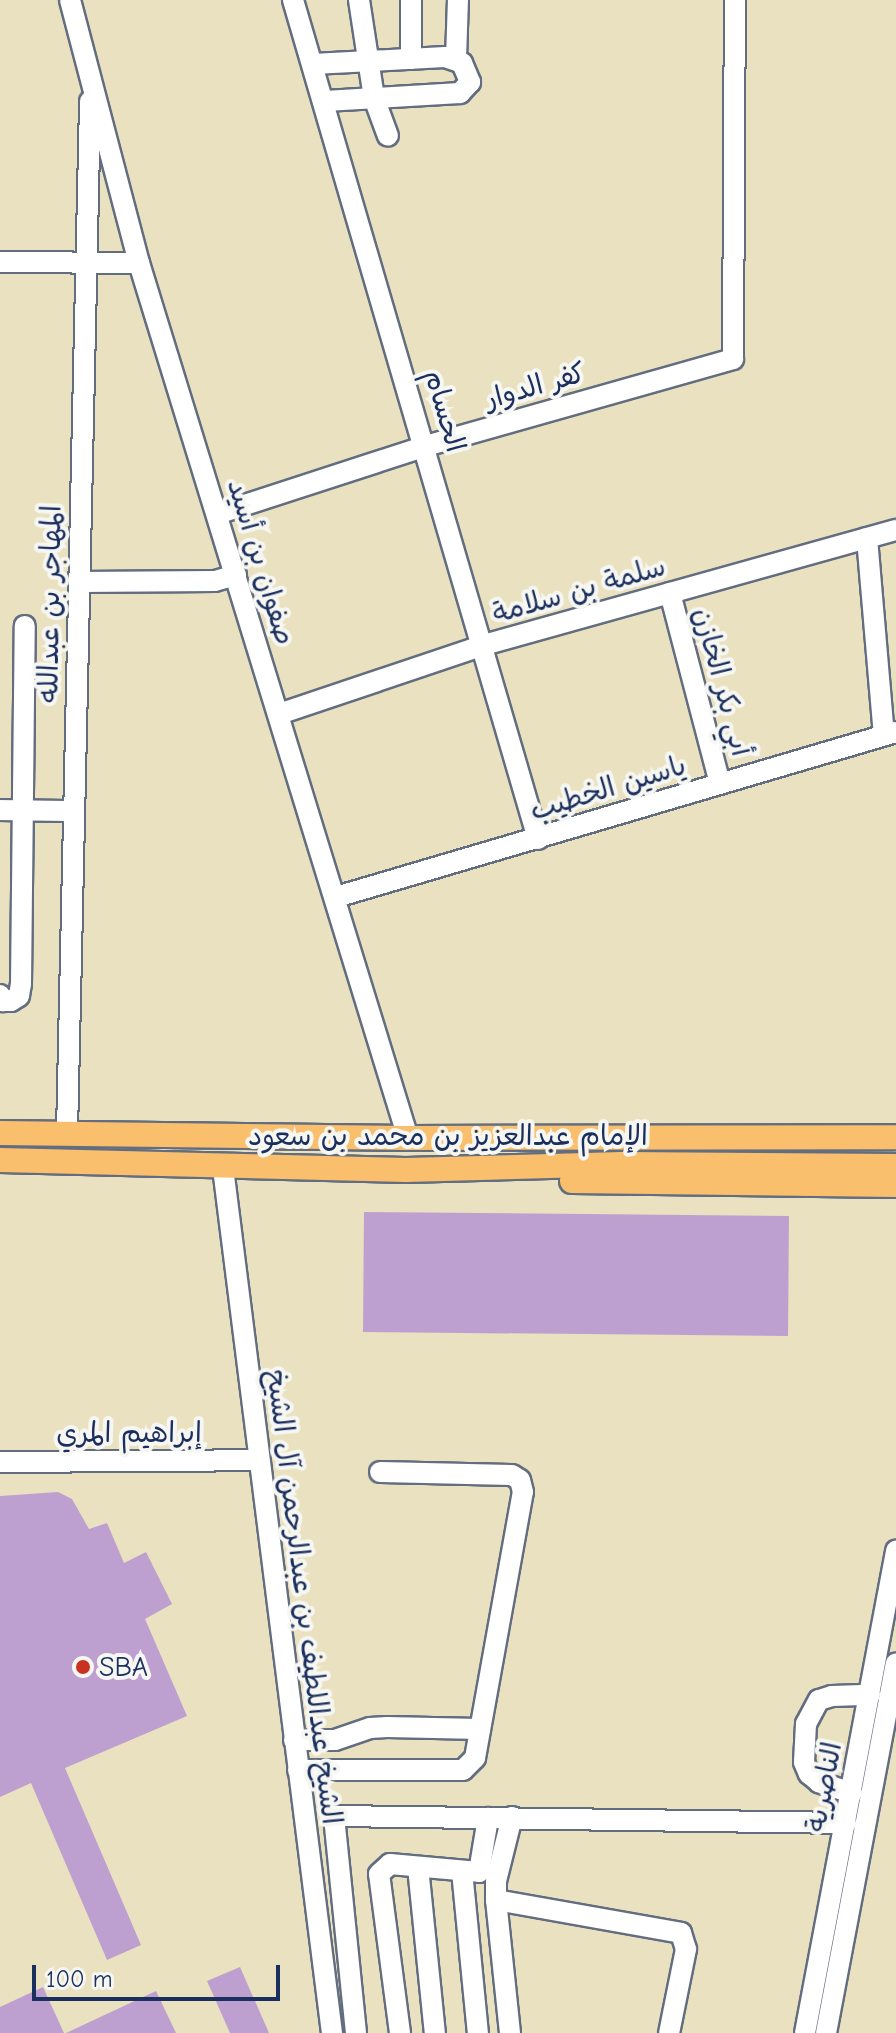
<!DOCTYPE html>
<html>
<head>
<meta charset="utf-8">
<style>
	body { margin:0 }
	#map { position:relative; width:896px; height:2033px; overflow:hidden; background:#e9e1bf; font-family:"Comic Neue","Playpen Sans Arabic",sans-serif }
	div>[style] { position:absolute }
	.building>* { inset:0; background:#bea0d0 }
	.roads { filter:drop-shadow(2px 0 #636d80) drop-shadow(-2px 0 #636d80) drop-shadow(0 2px #636d80) drop-shadow(0 -2px #636d80) }
	.minor>* { height:20px; margin:-10px; padding:0 10px; transform-origin:10px; border-radius:10px; background:#fff }
	.major>* { height:24px; margin:-12px; padding:0 12px; transform-origin:12px; border-radius:12px; background:#f9bf6d }
	.dots>* { width:22px; height:22px; translate:-50% -50%; box-sizing:border-box; border:4px solid #f6f6f2; border-radius:50% }
	span { translate:-50% -50%; white-space:nowrap; text-align:center; line-height:1.15; -webkit-text-stroke:8px #f6f6f2; paint-order:stroke }
	.street-label { font-size:28px; color:#1b2f5e }
	.poi-label { font-size:28px; color:#1b2f5e }
	.left { translate:0 -50%; text-align:left }
	.scale { position:absolute; left:32px; top:1965px; width:248px; height:36px; box-sizing:border-box; border:4px solid #1b2f5e; border-top:0; padding-left:10px; font-size:24px; line-height:28px; white-space:nowrap; color:#1b2f5e; -webkit-text-stroke:6px #f6f6f2; paint-order:stroke }
</style>
</head>
<body>
<div id="map">
	<div class="building">
		<i style="clip-path:polygon(364px 1212px,789px 1216px,788px 1336px,363px 1332px)"></i>
		<i style="clip-path:polygon(58px 1492px,72px 1499px,89px 1529px,107px 1523px,124px 1563px,146px 1552px,172px 1604px,145px 1619px,187px 1716px,65px 1768px,141px 1945px,107px 1960px,31px 1783px,0 1797px,0 1496px)"></i>
		<i style="clip-path:polygon(240px 1967px,269px 2033px,230px 2033px,207px 1981px)"></i>
		<i style="clip-path:polygon(43px 1987px,64px 2033px,0 2033px,0 2007px)"></i>
		<i style="clip-path:polygon(156px 1991px,176px 2033px,66px 2033px)"></i>
	</div>
	<div class="roads">
		<div class="minor">
			<i style="left:70px;top:0;width:272px;rotate:75.3deg"></i>
			<i style="left:139px;top:263px;width:915px;rotate:72.91deg"></i>
			<i style="left:293px;top:0;width:874px;rotate:73.72deg"></i>
			<i style="left:359px;top:0;width:99px;rotate:81.3deg"></i>
			<i style="left:374px;top:98px;width:40px;rotate:69.8deg"></i>
			<i style="left:411px;top:0;width:59px;rotate:90deg"></i>
			<i style="left:456px;top:59px;width:59px;rotate:-88.1deg"></i>
			<i style="left:313px;top:64px;width:132px;rotate:-3deg"></i>
			<i style="left:445px;top:57px;width:18px;rotate:19deg"></i>
			<i style="left:462px;top:63px;width:21px;rotate:67deg"></i>
			<i style="left:470px;top:82px;width:15px;rotate:132deg"></i>
			<i style="left:460px;top:93px;width:135px;rotate:176.6deg"></i>
			<i style="left:0;top:262px;width:139px;rotate:0.4deg"></i>
			<i style="left:217px;top:514px;width:220px;rotate:-18deg"></i>
			<i style="left:426px;top:446px;width:319px;rotate:-15.8deg"></i>
			<i style="left:733px;top:359px;width:359px;rotate:-89.7deg"></i>
			<i style="left:867px;top:538px;width:198px;rotate:85.1deg"></i>
			<i style="left:79px;top:582px;width:136px;rotate:-0.4deg"></i>
			<i style="left:215px;top:581px;width:22px;rotate:-16deg"></i>
			<i style="left:670px;top:593px;width:197px;rotate:75.3deg"></i>
			<i style="left:279px;top:714px;width:216px;rotate:-18.6deg"></i>
			<i style="left:484px;top:645px;width:428px;rotate:-15.6deg"></i>
			<i style="left:0;top:810px;width:74px;rotate:0.8deg"></i>
			<i style="left:336px;top:897px;width:584px;rotate:-16.42deg"></i>
			<i style="left:0;top:995px;width:7px;rotate:63deg"></i>
			<i style="left:3px;top:1001px;width:8px"></i>
			<i style="left:11px;top:1001px;width:9px;rotate:-32deg"></i>
			<i style="left:19px;top:996px;width:12px;rotate:-81deg"></i>
			<i style="left:21px;top:984px;width:358px;rotate:-89.4deg"></i>
			<i style="left:67px;top:1133px;width:1032px;rotate:-88.72deg"></i>
			<i style="left:223px;top:1168px;width:872px;rotate:82.82deg"></i>
			<i style="left:0;top:1462px;width:258px;rotate:-0.4deg"></i>
			<i style="left:294px;top:1740px;width:41px"></i>
			<i style="left:335px;top:1740px;width:37px;rotate:-19deg"></i>
			<i style="left:370px;top:1728px;width:17px;rotate:-3deg"></i>
			<i style="left:387px;top:1727px;width:93px;rotate:1.2deg"></i>
			<i style="left:298px;top:1770px;width:165px"></i>
			<i style="left:463px;top:1770px;width:17px;rotate:-45deg"></i>
			<i style="left:475px;top:1758px;width:270px;rotate:-79.8deg"></i>
			<i style="left:523px;top:1492px;width:12px;rotate:-104deg"></i>
			<i style="left:520px;top:1480px;width:9px;rotate:-148deg"></i>
			<i style="left:512px;top:1475px;width:132px;rotate:-178.7deg"></i>
			<i style="left:852px;top:1793px;width:35px;rotate:-162deg"></i>
			<i style="left:819px;top:1782px;width:13px;rotate:-141deg"></i>
			<i style="left:809px;top:1774px;width:13px;rotate:-113deg"></i>
			<i style="left:804px;top:1762px;width:38px;rotate:-87deg"></i>
			<i style="left:806px;top:1724px;width:27px;rotate:-62deg"></i>
			<i style="left:819px;top:1700px;width:14px;rotate:-17deg"></i>
			<i style="left:832px;top:1696px;width:38px;rotate:-2deg"></i>
			<i style="left:418px;top:1867px;width:167px;rotate:84.2deg"></i>
			<i style="left:462px;top:1871px;width:163px;rotate:84.4deg"></i>
			<i style="left:496px;top:1900px;width:188px;rotate:10.1deg"></i>
			<i style="left:681px;top:1933px;width:17px;rotate:73deg"></i>
			<i style="left:686px;top:1949px;width:86px;rotate:101.4deg"></i>
			<i style="left:356px;top:2033px;width:218px;rotate:-95.8deg"></i>
			<i style="left:334px;top:1816px;width:512px;rotate:0.78deg"></i>
			<i style="left:400px;top:2033px;width:160px;rotate:-97.5deg"></i>
			<i style="left:379px;top:1874px;width:15px;rotate:-42deg"></i>
			<i style="left:390px;top:1864px;width:89px;rotate:5.1deg"></i>
			<i style="left:479px;top:1872px;width:55px;rotate:-80.5deg"></i>
			<i style="left:510px;top:2033px;width:134px;rotate:-96deg"></i>
			<i style="left:496px;top:1900px;width:19px;rotate:-90deg"></i>
			<i style="left:496px;top:1881px;width:66px;rotate:-76deg"></i>
			<i style="left:805px;top:2033px;width:491px;rotate:-79.3deg"></i>
			<i style="left:826px;top:2033px;width:376px;rotate:-79.3deg"></i>
		</div>
		<div class="major">
			<i style="left:0;top:1133px;width:408px;rotate:0.7deg"></i>
			<i style="left:408px;top:1138px;width:488px;rotate:-0.1deg"></i>
			<i style="left:0;top:1160px;width:406px;rotate:1.4deg"></i>
			<i style="left:406px;top:1170px;width:216px;rotate:-1.6deg"></i>
			<i style="left:622px;top:1164px;width:274px;rotate:0.4deg"></i>
			<i style="left:572px;top:1181px;width:324px;rotate:0.7deg"></i>
		</div>
	</div>
	<div class="dots">
		<i style="left:83px;top:1667px;background:#c8321e"></i>
	</div>
	<div class="street-label">
		<span style="left:535px;top:386px;rotate:-16deg">كفر الدوار</span>
		<span style="left:445px;top:411px;rotate:74deg">الحسام</span>
		<span style="left:261px;top:562px;rotate:73deg">صفوان بن أسيد</span>
		<span style="left:579px;top:590px;rotate:-16deg">سلمة بن سلامة</span>
		<span style="left:50px;top:604px;rotate:-89deg">المهاجر بن عبدالله</span>
		<span style="left:722px;top:682px;rotate:75deg">أبي بكر الخازن</span>
		<span style="left:608px;top:788px;rotate:-17deg">ياسين الخطيب</span>
		<span style="left:448px;top:1136px">الإمام عبدالعزيز بن محمد بن سعود</span>
		<span style="left:129px;top:1433px">إبراهيم المري</span>
		<span style="left:304px;top:1597px;rotate:83deg">الشيخ عبداللطيف بن عبدالرحمن آل الشيخ</span>
		<span style="left:824px;top:1787px;rotate:-79deg">الناصرية</span>
	</div>
	<div class="poi-label">
		<span class="left" style="left:99px;top:1667px">SBA</span>
	</div>
	<div class="scale">100 m</div>
</div>
</body>
</html>
